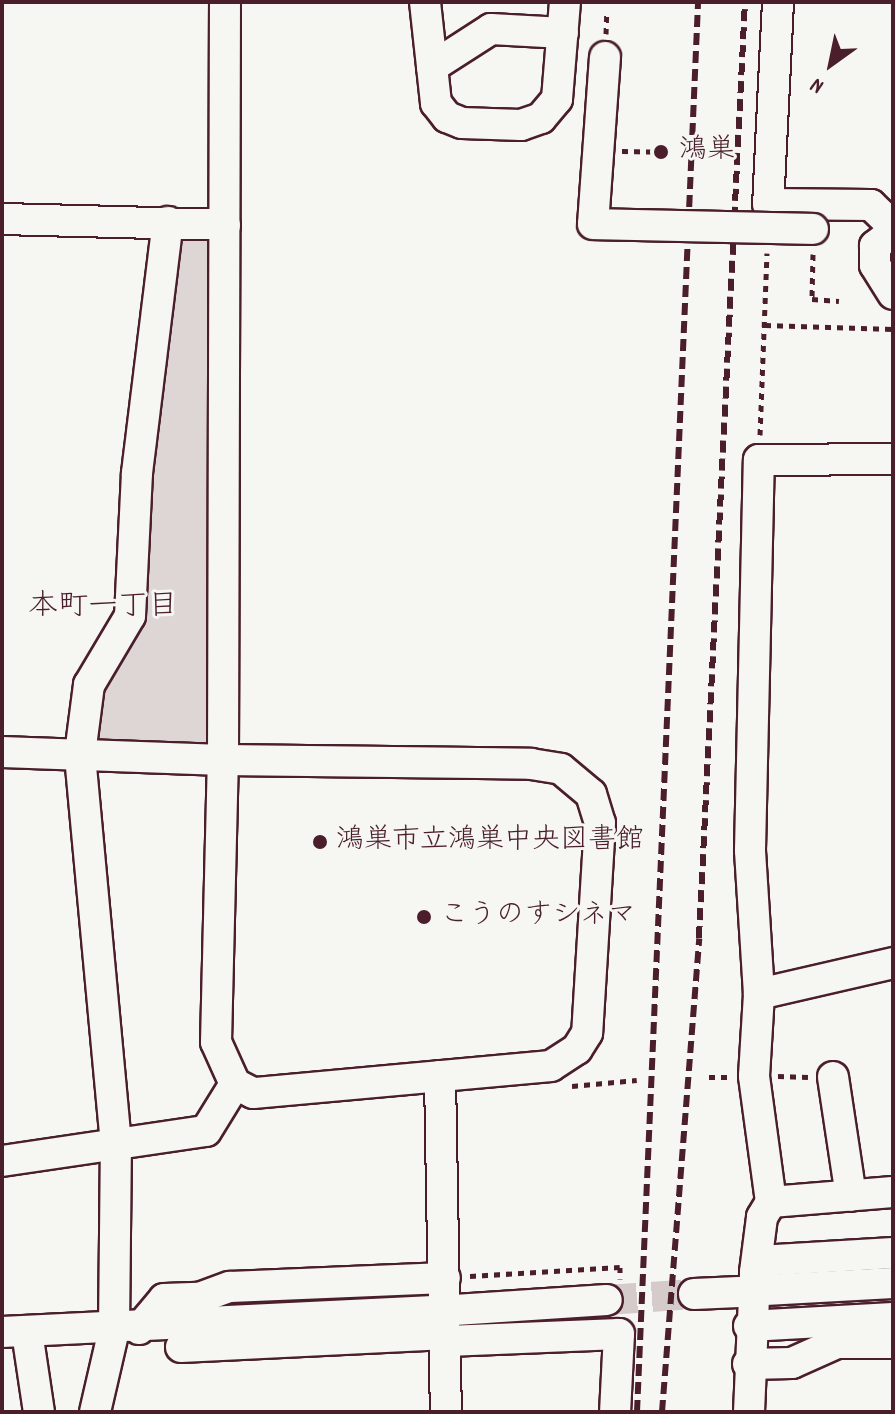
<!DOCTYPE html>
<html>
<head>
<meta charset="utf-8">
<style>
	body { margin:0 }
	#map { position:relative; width:895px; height:1414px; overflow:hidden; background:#f6f6f2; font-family:Dekko,"Klee One",sans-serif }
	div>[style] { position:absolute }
	.green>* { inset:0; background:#ddd6d5 }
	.minor-tunnel>* { height:30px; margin-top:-15px; transform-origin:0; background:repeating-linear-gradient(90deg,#d4cbca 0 30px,transparent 0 45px) }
	.path>* { height:5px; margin-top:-2.5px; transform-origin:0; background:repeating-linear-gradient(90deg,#4a1f2b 0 6px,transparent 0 12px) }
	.roads { filter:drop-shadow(2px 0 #4a1f2b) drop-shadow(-2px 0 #4a1f2b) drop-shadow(0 2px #4a1f2b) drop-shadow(0 -2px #4a1f2b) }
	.minor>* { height:30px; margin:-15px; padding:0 15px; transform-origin:15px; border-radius:15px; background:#f6f6f2 }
	.rail>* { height:6px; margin-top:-3px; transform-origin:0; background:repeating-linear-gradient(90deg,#4a1f2b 0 12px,transparent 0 18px) }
	.bridges { filter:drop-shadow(2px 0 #4a1f2b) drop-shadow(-2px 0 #4a1f2b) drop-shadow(0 2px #4a1f2b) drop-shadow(0 -2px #4a1f2b) }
	.minor-bridge>* { height:30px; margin:-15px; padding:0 15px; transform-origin:15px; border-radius:15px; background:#f6f6f2 }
	.dots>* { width:22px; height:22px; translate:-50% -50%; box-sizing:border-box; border:4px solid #f6f6f2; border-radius:50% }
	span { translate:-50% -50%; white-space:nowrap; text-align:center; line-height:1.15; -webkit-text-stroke:6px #f6f6f2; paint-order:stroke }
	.poi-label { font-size:28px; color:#4a1f2b }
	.left { translate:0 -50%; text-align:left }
	.neighbourhood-label { font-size:30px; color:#4a1f2b }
	.frame { position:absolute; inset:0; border:4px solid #4a1f2b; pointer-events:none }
	.north { position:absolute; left:791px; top:24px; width:80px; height:80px; -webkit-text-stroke:6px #f6f6f2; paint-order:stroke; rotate:213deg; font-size:22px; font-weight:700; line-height:32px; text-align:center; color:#4a1f2b }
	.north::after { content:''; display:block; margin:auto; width:28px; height:36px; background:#4a1f2b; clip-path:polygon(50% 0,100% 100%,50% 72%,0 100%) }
</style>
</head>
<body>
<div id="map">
	<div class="green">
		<i style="clip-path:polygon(168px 222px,225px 225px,223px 760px,80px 754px,130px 616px)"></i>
	</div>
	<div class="minor-tunnel">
		<i style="left:607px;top:1300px;width:87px;rotate:-3.9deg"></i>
	</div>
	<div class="path">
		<i style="left:606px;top:34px;width:23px;rotate:-88deg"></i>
		<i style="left:622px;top:151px;width:39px;rotate:1deg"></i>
		<i style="left:813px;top:254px;width:45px;rotate:91.3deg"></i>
		<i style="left:812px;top:299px;width:27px;rotate:4deg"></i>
		<i style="left:765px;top:325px;width:128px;rotate:1.8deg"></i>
		<i style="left:760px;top:435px;width:182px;rotate:-87.8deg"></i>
		<i style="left:778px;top:1076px;width:30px;rotate:2deg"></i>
		<i style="left:709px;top:1077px;width:19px"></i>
		<i style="left:572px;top:1086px;width:65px;rotate:-5.3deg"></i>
		<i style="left:470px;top:1276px;width:150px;rotate:-3.4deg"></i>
		<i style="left:620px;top:1267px;width:12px;rotate:90deg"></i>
	</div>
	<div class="roads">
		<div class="minor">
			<i style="left:425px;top:2px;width:102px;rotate:83.8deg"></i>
			<i style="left:436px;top:103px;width:18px;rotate:52deg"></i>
			<i style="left:447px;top:117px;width:16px;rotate:22deg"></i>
			<i style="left:462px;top:123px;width:59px;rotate:1.9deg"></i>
			<i style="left:521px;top:125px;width:21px;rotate:-19deg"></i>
			<i style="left:541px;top:118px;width:25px;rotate:-50deg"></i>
			<i style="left:557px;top:99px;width:97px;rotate:-85.3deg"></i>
			<i style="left:778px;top:2px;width:202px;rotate:92.8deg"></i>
			<i style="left:768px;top:204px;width:103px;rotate:0.6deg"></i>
			<i style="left:871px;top:205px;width:30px;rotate:44deg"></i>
			<i style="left:432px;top:67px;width:70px;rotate:-32.8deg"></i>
			<i style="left:491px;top:29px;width:72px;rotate:3.2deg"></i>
			<i style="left:2px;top:219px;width:223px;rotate:1.5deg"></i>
			<i style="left:893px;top:232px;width:23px;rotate:142deg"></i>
			<i style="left:875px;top:246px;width:19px;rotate:90deg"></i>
			<i style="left:875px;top:265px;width:34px;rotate:58deg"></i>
			<i style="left:2px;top:752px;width:221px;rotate:2.1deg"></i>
			<i style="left:223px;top:760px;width:308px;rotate:0.7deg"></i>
			<i style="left:531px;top:764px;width:30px;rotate:9deg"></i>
			<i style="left:561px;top:769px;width:39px;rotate:40deg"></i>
			<i style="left:591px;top:794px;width:30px;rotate:73deg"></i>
			<i style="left:600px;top:823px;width:210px;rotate:93.5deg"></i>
			<i style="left:587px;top:1033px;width:19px;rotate:122deg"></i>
			<i style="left:577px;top:1049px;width:31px;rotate:147deg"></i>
			<i style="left:551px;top:1066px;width:299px;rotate:174.8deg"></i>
			<i style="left:253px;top:1093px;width:20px;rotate:-153deg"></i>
			<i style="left:235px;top:1084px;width:46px;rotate:-114.3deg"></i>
			<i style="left:216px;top:1042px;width:282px;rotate:-88.6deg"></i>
			<i style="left:223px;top:760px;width:758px;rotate:-89.85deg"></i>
			<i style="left:759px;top:994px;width:138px;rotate:-13deg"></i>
			<i style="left:440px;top:1076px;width:336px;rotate:89deg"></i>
			<i style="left:833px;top:1077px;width:120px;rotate:81.4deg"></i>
			<i style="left:2px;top:1161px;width:206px;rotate:-8.4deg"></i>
			<i style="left:206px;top:1131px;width:55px;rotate:-58.3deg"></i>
			<i style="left:771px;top:1202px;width:122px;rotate:-4.7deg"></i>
			<i style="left:759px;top:1261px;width:134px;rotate:-3.4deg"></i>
			<i style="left:765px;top:1290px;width:128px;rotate:-3.1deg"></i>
			<i style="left:694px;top:1294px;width:45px;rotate:-2.5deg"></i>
			<i style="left:455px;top:1310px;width:152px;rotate:-3.8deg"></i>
			<i style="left:749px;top:1326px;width:144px;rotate:-3.2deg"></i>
			<i style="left:139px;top:1329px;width:39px;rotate:-50deg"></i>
			<i style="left:164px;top:1299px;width:35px;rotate:-2deg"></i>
			<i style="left:199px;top:1298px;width:33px;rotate:-20deg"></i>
			<i style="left:230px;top:1287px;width:215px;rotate:-2.4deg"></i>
			<i style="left:2px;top:1332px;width:432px;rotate:-2.8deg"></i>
			<i style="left:27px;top:1332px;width:81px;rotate:81.5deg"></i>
			<i style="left:447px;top:1341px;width:172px;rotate:-2.3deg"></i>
			<i style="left:619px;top:1334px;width:78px;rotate:92.9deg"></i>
			<i style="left:181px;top:1347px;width:266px;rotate:-2.8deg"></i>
			<i style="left:748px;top:1364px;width:44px;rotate:-1.3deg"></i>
			<i style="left:792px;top:1363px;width:49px;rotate:-24deg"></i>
			<i style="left:837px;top:1343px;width:56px"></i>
			<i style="left:95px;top:1412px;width:84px;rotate:-77deg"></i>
			<i style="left:114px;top:1330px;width:186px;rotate:-89.4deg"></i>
			<i style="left:116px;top:1144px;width:392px;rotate:-95.3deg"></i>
			<i style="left:80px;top:754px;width:70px;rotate:-82.6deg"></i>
			<i style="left:89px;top:685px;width:80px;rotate:-59.3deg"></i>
			<i style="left:130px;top:616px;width:143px;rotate:-87.2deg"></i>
			<i style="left:137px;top:473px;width:253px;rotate:-83deg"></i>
			<i style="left:749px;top:1412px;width:140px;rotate:-87.5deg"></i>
			<i style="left:755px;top:1272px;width:55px;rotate:-82.7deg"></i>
			<i style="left:762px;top:1217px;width:17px;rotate:-59deg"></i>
			<i style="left:771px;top:1202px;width:127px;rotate:-97.7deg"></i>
			<i style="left:754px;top:1076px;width:82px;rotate:-86.5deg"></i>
			<i style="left:759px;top:994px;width:144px;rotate:-93.6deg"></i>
			<i style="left:750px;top:850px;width:390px;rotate:-88.7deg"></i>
			<i style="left:759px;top:460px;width:134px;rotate:-0.4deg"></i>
		</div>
	</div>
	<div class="rail">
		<i style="left:637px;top:1412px;width:1411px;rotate:-87.52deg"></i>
		<i style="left:662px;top:1412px;width:475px;rotate:-85.5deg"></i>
		<i style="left:699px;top:938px;width:937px;rotate:-87.19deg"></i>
	</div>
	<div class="bridges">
		<div class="minor-bridge">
			<i style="left:605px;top:57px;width:167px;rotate:94.1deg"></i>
			<i style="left:593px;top:224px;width:220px;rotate:1.3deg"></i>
		</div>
	</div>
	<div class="dots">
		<i style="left:661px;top:152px;background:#4a1f2b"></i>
		<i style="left:320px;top:842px;background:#4a1f2b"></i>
		<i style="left:424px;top:917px;background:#4a1f2b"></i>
	</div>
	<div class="poi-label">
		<span class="left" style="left:679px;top:152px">鴻巣</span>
		<span class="left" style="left:336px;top:842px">鴻巣市立鴻巣中央図書館</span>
		<span class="left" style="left:440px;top:917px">こうのすシネマ</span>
	</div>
	<div class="neighbourhood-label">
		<span style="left:103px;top:609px">本町一丁目</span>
	</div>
	<div class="frame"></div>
	<div class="north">N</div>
</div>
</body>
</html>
